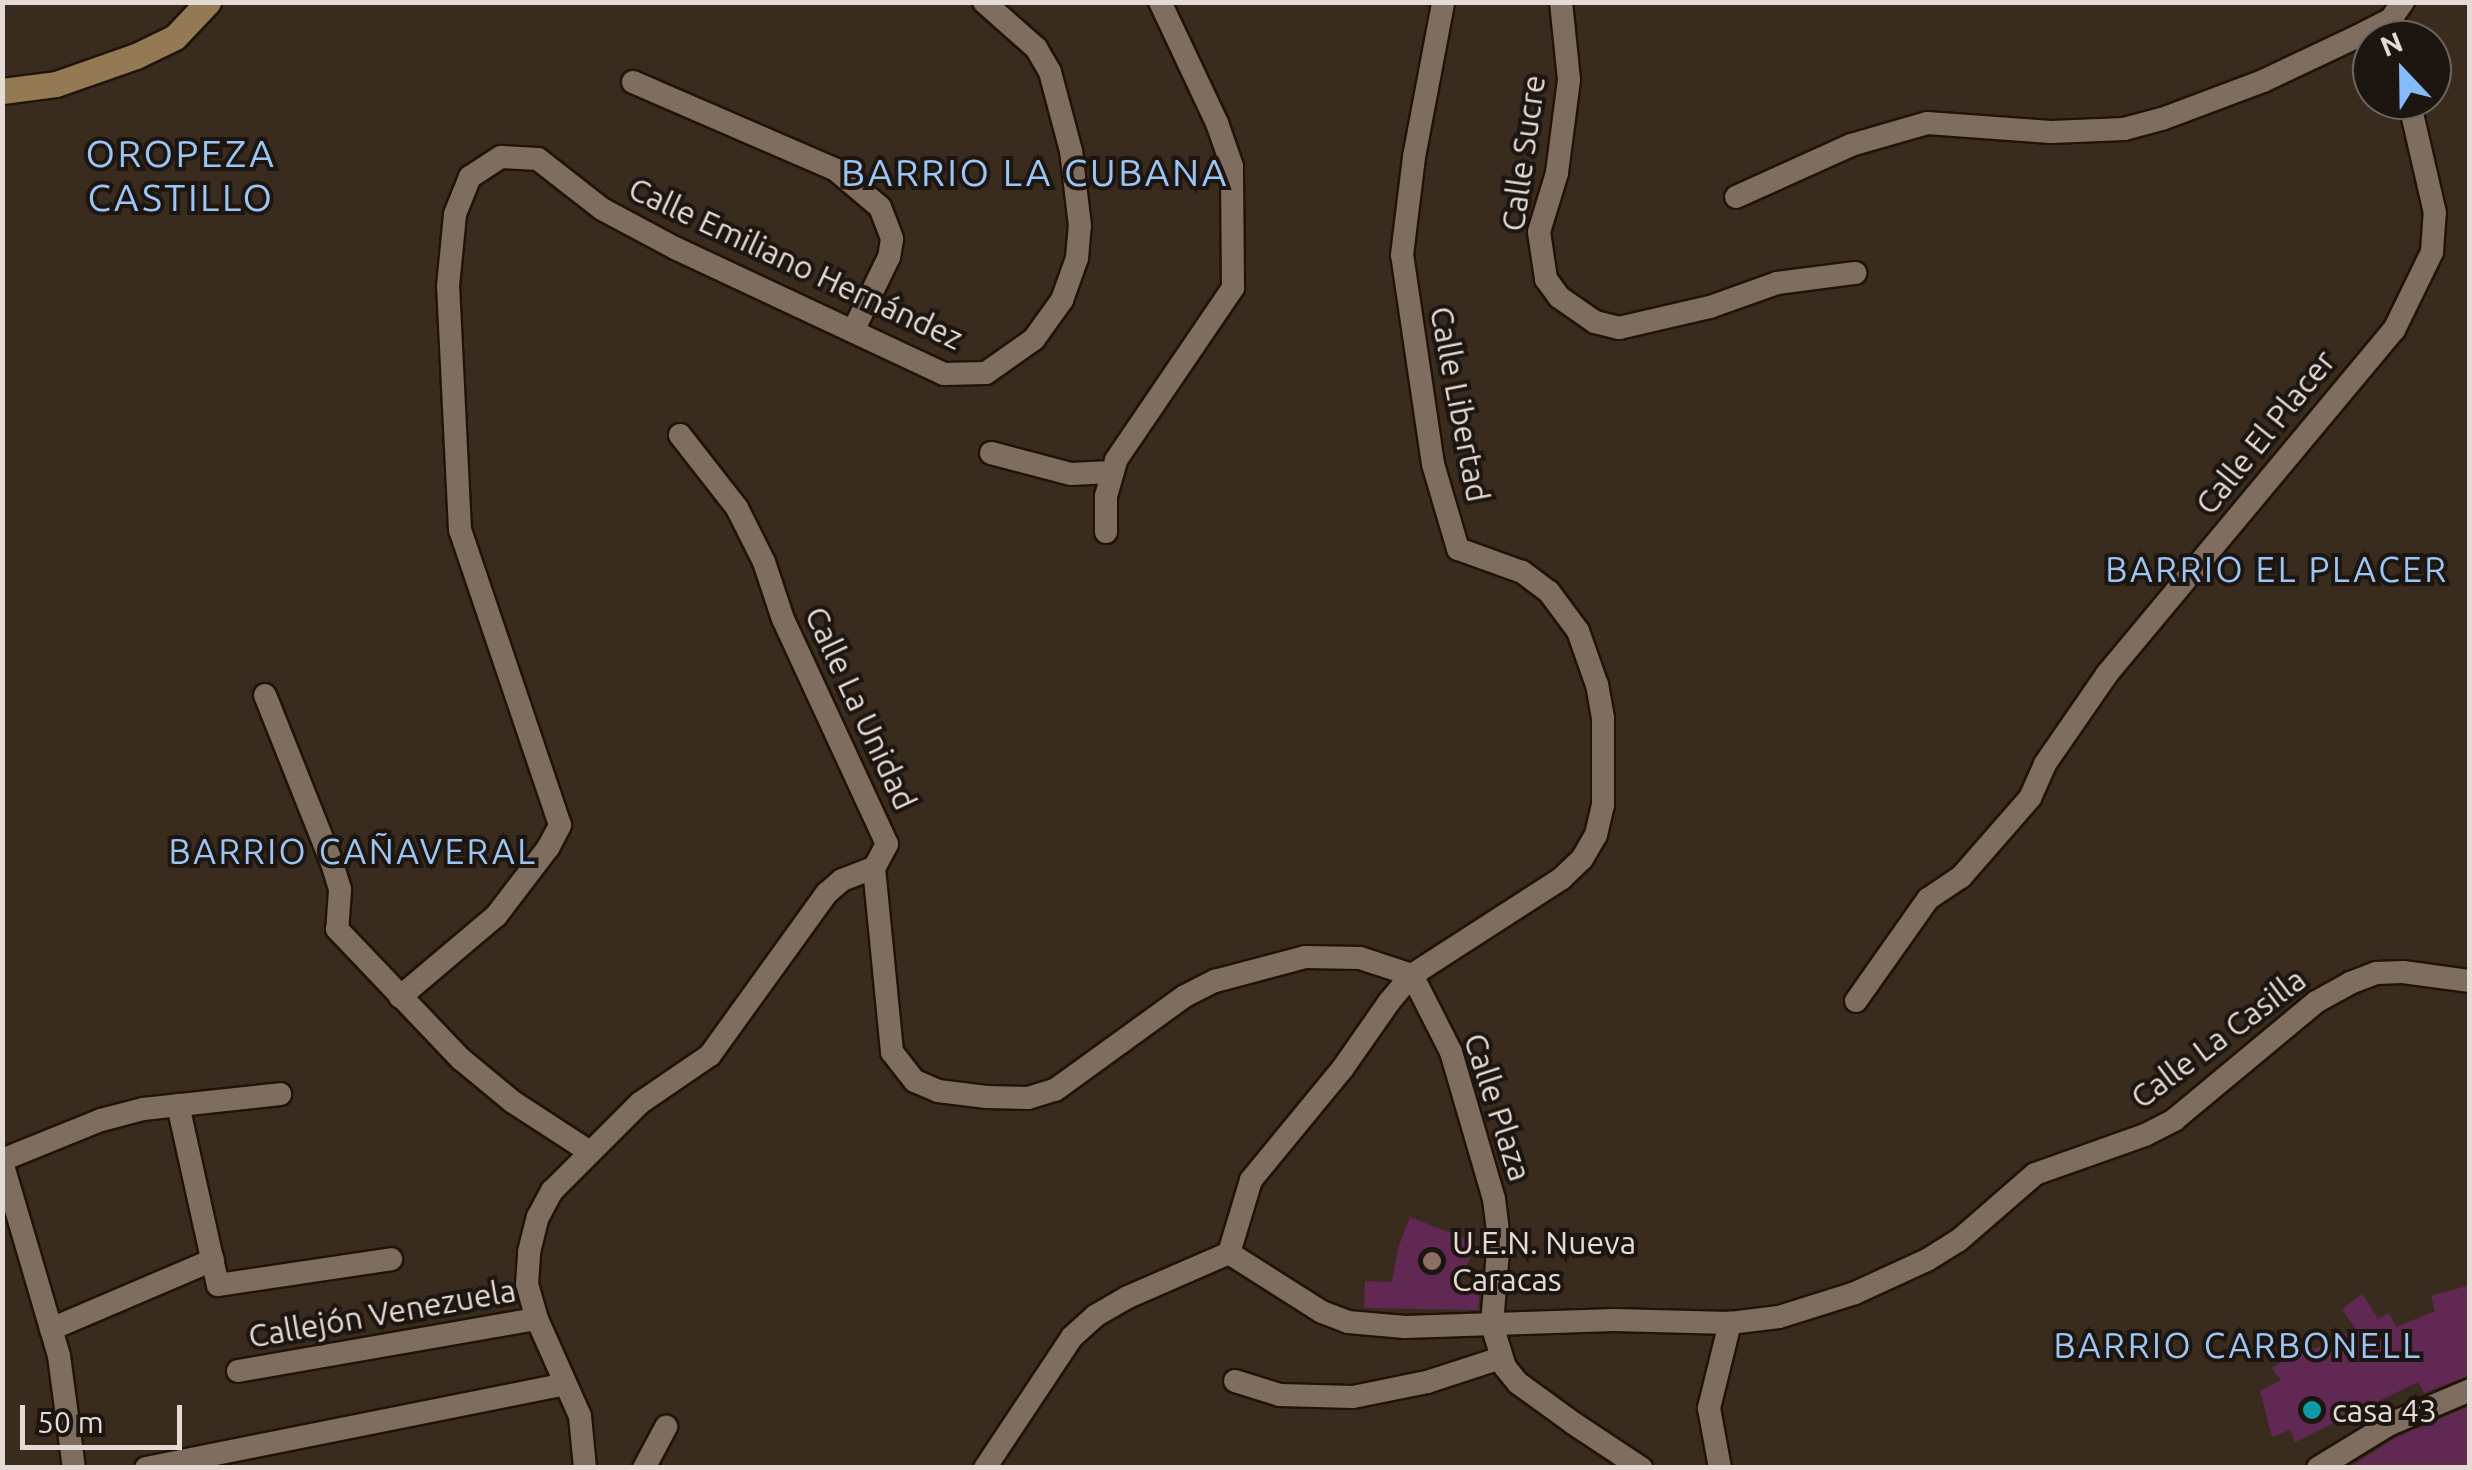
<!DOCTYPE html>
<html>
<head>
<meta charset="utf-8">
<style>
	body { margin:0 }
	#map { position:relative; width:2472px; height:1470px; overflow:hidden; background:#3a2b1f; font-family:Ubuntu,sans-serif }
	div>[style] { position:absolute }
	.building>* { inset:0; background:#612853 }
	.roads { filter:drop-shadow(2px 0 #201308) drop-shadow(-2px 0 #201308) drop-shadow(0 2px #201308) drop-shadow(0 -2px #201308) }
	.street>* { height:22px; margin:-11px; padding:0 11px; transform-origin:11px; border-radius:11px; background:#7f6d60 }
	.secondary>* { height:25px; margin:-12.5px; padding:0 12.5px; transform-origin:12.5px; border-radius:12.5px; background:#947955 }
	.dots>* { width:28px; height:28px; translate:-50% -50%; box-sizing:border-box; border:5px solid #1c1510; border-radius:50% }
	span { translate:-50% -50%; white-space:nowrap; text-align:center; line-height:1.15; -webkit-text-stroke:8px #1c1510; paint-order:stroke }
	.street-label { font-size:32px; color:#e5dbd4 }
	.poi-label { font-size:32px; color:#e5dbd4 }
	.left { translate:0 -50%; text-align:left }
	.neighbourhood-label { font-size:35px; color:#9cc5f4; letter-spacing:2.5px }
	.quarter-label { font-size:38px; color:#9cc5f4; letter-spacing:2.5px }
	.frame { position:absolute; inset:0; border:5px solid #e5dbd4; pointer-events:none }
	.north { position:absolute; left:2352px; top:20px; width:100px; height:100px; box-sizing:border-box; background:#1c1510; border:2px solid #6c645e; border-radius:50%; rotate:338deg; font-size:28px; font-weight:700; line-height:40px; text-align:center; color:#e5dbd4 }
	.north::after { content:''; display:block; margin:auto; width:35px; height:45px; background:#84bcfb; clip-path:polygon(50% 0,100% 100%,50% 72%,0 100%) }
	.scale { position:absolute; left:20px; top:1405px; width:162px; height:45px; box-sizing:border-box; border:5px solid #e5dbd4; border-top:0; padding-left:12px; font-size:30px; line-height:35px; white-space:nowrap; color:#e5dbd4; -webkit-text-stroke:8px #1c1510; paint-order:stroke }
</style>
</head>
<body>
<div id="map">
	<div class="building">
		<i style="clip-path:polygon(1410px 1217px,1476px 1243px,1459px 1285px,1480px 1286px,1478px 1310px,1364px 1308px,1365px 1281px,1392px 1282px,1398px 1248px)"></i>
		<i style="clip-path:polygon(2470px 1285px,2470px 1375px,2424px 1393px,2418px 1382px,2295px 1442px,2290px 1430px,2272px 1437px,2260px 1391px,2281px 1380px,2272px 1368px,2310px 1345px,2314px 1349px,2356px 1329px,2342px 1309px,2363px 1294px,2378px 1319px,2389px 1313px,2396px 1327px,2435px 1311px,2431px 1296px)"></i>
		<i style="clip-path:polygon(2470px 1406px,2470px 1468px,2348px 1468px,2397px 1437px)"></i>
	</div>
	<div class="roads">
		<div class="street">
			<i style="left:1561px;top:2px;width:78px;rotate:84.1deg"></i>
			<i style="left:1569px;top:80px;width:94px;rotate:97.4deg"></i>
			<i style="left:1557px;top:173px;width:62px;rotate:107deg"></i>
			<i style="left:1539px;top:232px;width:48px;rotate:81.5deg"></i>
			<i style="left:1546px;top:279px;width:22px;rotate:54deg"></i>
			<i style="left:1559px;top:297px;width:44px;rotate:34.8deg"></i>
			<i style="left:1595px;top:322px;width:25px;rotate:14deg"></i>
			<i style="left:1619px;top:328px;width:93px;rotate:-13deg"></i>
			<i style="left:1710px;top:307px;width:71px;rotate:-19.7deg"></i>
			<i style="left:1777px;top:283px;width:79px;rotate:-7.3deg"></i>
			<i style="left:633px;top:82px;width:221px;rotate:23.4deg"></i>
			<i style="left:836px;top:170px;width:57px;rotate:40.1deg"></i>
			<i style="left:880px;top:207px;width:34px;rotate:69deg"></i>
			<i style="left:892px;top:239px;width:18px;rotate:99deg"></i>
			<i style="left:889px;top:257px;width:82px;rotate:115.9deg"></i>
			<i style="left:1736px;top:197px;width:126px;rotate:-24.3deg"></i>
			<i style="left:1851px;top:145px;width:79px;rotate:-16.1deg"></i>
			<i style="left:1927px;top:123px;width:124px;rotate:4.2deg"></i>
			<i style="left:2051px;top:132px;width:73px;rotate:-2.4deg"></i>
			<i style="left:2124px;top:129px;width:39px;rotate:-15deg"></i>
			<i style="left:2162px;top:119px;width:108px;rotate:-20.6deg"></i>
			<i style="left:2263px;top:81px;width:103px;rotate:-25.3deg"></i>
			<i style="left:2356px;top:37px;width:39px;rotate:-27deg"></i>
			<i style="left:2391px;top:19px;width:21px;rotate:-55deg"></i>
			<i style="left:680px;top:435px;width:93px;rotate:52deg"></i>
			<i style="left:737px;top:508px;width:60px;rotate:63.4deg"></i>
			<i style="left:764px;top:562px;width:60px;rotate:71.6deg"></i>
			<i style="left:783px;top:619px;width:248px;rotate:65.2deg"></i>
			<i style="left:887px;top:844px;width:27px;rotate:118deg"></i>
			<i style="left:874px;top:868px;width:185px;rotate:84.4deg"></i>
			<i style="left:892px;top:1052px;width:37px;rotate:52deg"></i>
			<i style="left:915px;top:1081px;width:25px;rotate:23deg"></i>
			<i style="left:938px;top:1091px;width:49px;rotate:7deg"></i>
			<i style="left:987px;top:1097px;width:41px;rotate:1.4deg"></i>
			<i style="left:1028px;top:1098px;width:28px;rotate:-17deg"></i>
			<i style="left:1055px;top:1090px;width:160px;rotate:-35.9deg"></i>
			<i style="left:1185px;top:996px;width:34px;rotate:-27deg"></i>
			<i style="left:1215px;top:981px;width:93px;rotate:-14.9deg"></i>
			<i style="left:1305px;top:957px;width:55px;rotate:1deg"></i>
			<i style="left:1360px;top:958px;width:55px;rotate:18.1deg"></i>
			<i style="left:991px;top:453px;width:83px;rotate:14.7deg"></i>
			<i style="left:1071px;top:474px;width:40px;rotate:-2.9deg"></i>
			<i style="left:1106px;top:532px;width:36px;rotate:-90deg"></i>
			<i style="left:1106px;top:496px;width:37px;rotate:-74deg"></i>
			<i style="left:1116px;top:460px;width:208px;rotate:-55.8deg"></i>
			<i style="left:1233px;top:288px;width:122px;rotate:-90.5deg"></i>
			<i style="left:1232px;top:166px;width:46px;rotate:-109.2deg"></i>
			<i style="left:1217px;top:123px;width:134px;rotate:-115.2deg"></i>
			<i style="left:265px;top:695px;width:181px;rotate:68.3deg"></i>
			<i style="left:332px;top:863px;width:28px;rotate:73deg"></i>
			<i style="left:340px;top:890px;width:39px;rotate:94deg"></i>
			<i style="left:337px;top:929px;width:180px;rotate:46.4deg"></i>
			<i style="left:461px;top:1059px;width:67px;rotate:39.6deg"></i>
			<i style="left:513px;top:1102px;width:92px;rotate:33deg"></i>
			<i style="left:1412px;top:975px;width:86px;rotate:63.1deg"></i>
			<i style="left:1451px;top:1052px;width:153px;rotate:73.7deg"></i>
			<i style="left:1494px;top:1199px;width:40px;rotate:82.9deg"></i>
			<i style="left:1499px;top:1239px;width:86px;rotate:94.7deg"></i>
			<i style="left:1492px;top:1325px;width:44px;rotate:72.8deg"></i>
			<i style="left:1505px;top:1367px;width:21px;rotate:51deg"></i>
			<i style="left:1518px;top:1383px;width:68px;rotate:36deg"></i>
			<i style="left:1573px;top:1423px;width:82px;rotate:33.5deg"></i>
			<i style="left:400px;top:997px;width:126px;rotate:-40.2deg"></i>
			<i style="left:496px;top:916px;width:86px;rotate:-52.6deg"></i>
			<i style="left:548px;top:848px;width:26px;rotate:-62deg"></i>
			<i style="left:560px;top:825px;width:311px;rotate:-108.7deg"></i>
			<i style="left:460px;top:530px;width:244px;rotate:-92.8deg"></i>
			<i style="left:448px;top:286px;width:72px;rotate:-84.4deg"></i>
			<i style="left:455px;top:214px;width:40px;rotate:-68deg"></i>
			<i style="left:470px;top:177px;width:37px;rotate:-33deg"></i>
			<i style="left:501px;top:157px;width:37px;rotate:3deg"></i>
			<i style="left:538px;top:159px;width:81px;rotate:38deg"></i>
			<i style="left:602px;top:209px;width:83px;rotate:28.1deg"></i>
			<i style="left:675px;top:248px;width:297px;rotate:25.1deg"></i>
			<i style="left:944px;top:374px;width:42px;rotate:-1.4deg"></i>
			<i style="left:986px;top:373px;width:59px;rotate:-35.3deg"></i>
			<i style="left:1034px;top:339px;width:48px;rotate:-54.3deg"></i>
			<i style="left:1062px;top:300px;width:45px;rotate:-70.3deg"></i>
			<i style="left:1077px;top:258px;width:32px;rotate:-85deg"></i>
			<i style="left:1080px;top:226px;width:76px;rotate:-96.8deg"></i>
			<i style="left:1071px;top:151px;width:82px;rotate:-104.9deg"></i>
			<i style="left:1050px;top:72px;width:28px;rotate:-120deg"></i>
			<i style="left:1036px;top:48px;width:69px;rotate:-138.5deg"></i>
			<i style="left:1856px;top:1001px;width:125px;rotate:-54.8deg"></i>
			<i style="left:1928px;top:899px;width:40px;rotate:-34deg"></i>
			<i style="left:1961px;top:877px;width:105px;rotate:-48.9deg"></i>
			<i style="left:2030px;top:798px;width:37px;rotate:-66deg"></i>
			<i style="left:2045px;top:764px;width:109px;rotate:-55.4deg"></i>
			<i style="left:2107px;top:674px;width:448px;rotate:-50.2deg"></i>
			<i style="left:2394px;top:330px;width:87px;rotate:-64deg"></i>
			<i style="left:2432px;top:252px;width:39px;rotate:-86deg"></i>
			<i style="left:2435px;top:213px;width:116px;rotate:-103deg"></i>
			<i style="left:178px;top:1105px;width:184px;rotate:77.5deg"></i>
			<i style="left:218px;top:1285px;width:175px;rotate:-8.5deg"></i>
			<i style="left:2px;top:1160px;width:107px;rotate:-22deg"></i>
			<i style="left:101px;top:1120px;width:43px;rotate:-14.7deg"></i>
			<i style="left:143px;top:1109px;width:138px;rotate:-6.2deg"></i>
			<i style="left:2px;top:1162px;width:202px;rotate:73.6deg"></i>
			<i style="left:59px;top:1356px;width:113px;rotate:82.4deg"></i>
			<i style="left:1229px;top:1253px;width:76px;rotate:-73.2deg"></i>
			<i style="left:1251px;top:1180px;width:145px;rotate:-50.6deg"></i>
			<i style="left:1343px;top:1068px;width:80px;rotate:-55.1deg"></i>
			<i style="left:1389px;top:1002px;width:35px;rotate:-50deg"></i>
			<i style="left:1412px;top:975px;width:177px;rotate:-32.8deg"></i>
			<i style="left:1561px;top:879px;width:29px;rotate:-44deg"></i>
			<i style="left:1582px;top:859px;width:28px;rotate:-60deg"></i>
			<i style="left:1596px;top:835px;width:31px;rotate:-77deg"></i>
			<i style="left:1603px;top:805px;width:87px;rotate:-90deg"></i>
			<i style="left:1603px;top:718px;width:34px;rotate:-100deg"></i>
			<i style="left:1597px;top:685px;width:57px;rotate:-109.4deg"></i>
			<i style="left:1578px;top:631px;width:49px;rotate:-126.6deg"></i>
			<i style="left:1549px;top:592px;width:34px;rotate:-143deg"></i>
			<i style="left:1522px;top:572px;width:68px;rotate:-160.2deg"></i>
			<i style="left:1458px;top:549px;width:89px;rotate:-106.4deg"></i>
			<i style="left:1433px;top:464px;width:211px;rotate:-98.4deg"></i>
			<i style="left:1402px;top:255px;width:99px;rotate:-83deg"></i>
			<i style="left:1414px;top:157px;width:156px;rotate:-79.3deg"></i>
			<i style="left:1229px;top:1253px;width:110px;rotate:32.4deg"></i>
			<i style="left:1322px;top:1312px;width:28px;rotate:21deg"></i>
			<i style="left:1348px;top:1322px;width:57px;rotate:5deg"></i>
			<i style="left:1405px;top:1327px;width:209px;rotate:-1.9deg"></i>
			<i style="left:1614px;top:1320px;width:116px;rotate:1.5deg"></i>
			<i style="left:1730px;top:1323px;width:49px;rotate:-7deg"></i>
			<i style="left:1779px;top:1317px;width:80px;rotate:-17.5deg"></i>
			<i style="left:1855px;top:1293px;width:79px;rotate:-24.6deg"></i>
			<i style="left:1927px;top:1260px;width:36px;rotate:-32deg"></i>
			<i style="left:1958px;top:1241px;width:102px;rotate:-41deg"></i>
			<i style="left:2035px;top:1174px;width:117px;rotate:-19.5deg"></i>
			<i style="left:2145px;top:1135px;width:33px;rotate:-27deg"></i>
			<i style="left:2174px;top:1120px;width:185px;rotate:-39.7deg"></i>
			<i style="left:2316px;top:1002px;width:39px;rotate:-29deg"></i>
			<i style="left:2350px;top:983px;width:28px;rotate:-21deg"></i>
			<i style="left:2376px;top:973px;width:27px;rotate:-2deg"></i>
			<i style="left:2403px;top:972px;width:68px;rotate:7.7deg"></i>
			<i style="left:51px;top:1329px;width:176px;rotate:-23.1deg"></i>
			<i style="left:238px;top:1371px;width:303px;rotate:-9.9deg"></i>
			<i style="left:1235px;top:1381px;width:47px;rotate:17.3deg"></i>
			<i style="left:1280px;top:1395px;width:73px;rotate:1.6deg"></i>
			<i style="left:1353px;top:1397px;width:76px;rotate:-11.5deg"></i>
			<i style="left:1427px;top:1382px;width:78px;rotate:-18deg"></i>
			<i style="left:146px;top:1468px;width:427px;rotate:-11.3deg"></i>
			<i style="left:585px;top:1468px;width:52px;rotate:-95.5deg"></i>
			<i style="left:580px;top:1416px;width:106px;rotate:-113.9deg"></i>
			<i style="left:537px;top:1319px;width:36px;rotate:-106deg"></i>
			<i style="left:527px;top:1284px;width:32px;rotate:-86deg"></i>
			<i style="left:529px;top:1252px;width:36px;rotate:-76deg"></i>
			<i style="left:538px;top:1217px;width:30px;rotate:-62deg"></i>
			<i style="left:552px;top:1191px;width:124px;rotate:-45deg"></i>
			<i style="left:640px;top:1103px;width:85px;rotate:-34.4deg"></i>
			<i style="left:710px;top:1055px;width:200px;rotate:-54.2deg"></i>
			<i style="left:827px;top:893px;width:20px;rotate:-41deg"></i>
			<i style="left:842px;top:880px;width:34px;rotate:-21deg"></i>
			<i style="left:644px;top:1468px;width:47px;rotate:-61.8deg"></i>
			<i style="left:985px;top:1468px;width:157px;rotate:-56.4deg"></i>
			<i style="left:1072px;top:1337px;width:31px;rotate:-42deg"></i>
			<i style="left:1095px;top:1316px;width:38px;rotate:-30deg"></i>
			<i style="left:1128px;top:1297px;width:110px;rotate:-23.5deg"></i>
			<i style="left:1720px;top:1468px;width:61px;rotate:-100.4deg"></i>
			<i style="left:1709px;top:1408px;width:88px;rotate:-76.1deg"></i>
			<i style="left:2318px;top:1468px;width:84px;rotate:-31.4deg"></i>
			<i style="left:2390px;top:1424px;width:87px;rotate:-23deg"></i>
		</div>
		<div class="secondary">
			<i style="left:2px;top:91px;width:54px;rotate:-7.4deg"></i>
			<i style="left:56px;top:84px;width:85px;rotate:-19.3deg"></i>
			<i style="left:136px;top:56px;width:43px;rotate:-26deg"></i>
			<i style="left:175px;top:37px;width:48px;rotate:-46.7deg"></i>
		</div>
	</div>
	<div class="dots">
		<i style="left:1432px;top:1261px;background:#8d6e63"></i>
		<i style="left:2312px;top:1410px;background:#0f9aa8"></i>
	</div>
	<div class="street-label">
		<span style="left:1523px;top:153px;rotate:-82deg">Calle Sucre</span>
		<span style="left:796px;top:263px;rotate:25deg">Calle Emiliano Hernández</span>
		<span style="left:1460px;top:404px;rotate:79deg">Calle Libertad</span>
		<span style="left:2265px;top:432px;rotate:-51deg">Calle El Placer</span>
		<span style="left:861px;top:708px;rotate:65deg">Calle La Unidad</span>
		<span style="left:2218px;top:1038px;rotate:-37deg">Calle La Casilla</span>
		<span style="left:1498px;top:1107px;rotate:72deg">Calle Plaza</span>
		<span style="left:382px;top:1313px;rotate:-10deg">Callejón Venezuela</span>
	</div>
	<div class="poi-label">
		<span class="left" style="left:1452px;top:1261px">U.E.N. Nueva<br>Caracas</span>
		<span class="left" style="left:2332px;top:1410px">casa 43</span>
	</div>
	<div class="neighbourhood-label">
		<span style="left:2277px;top:569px">BARRIO EL PLACER</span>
		<span style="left:353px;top:851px">BARRIO CAÑAVERAL</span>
		<span style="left:2238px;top:1345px">BARRIO CARBONELL</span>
	</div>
	<div class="quarter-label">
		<span style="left:181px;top:176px">OROPEZA<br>CASTILLO</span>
		<span style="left:1035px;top:173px">BARRIO LA CUBANA</span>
	</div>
	<div class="frame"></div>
	<div class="north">N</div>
	<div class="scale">50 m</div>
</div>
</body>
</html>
